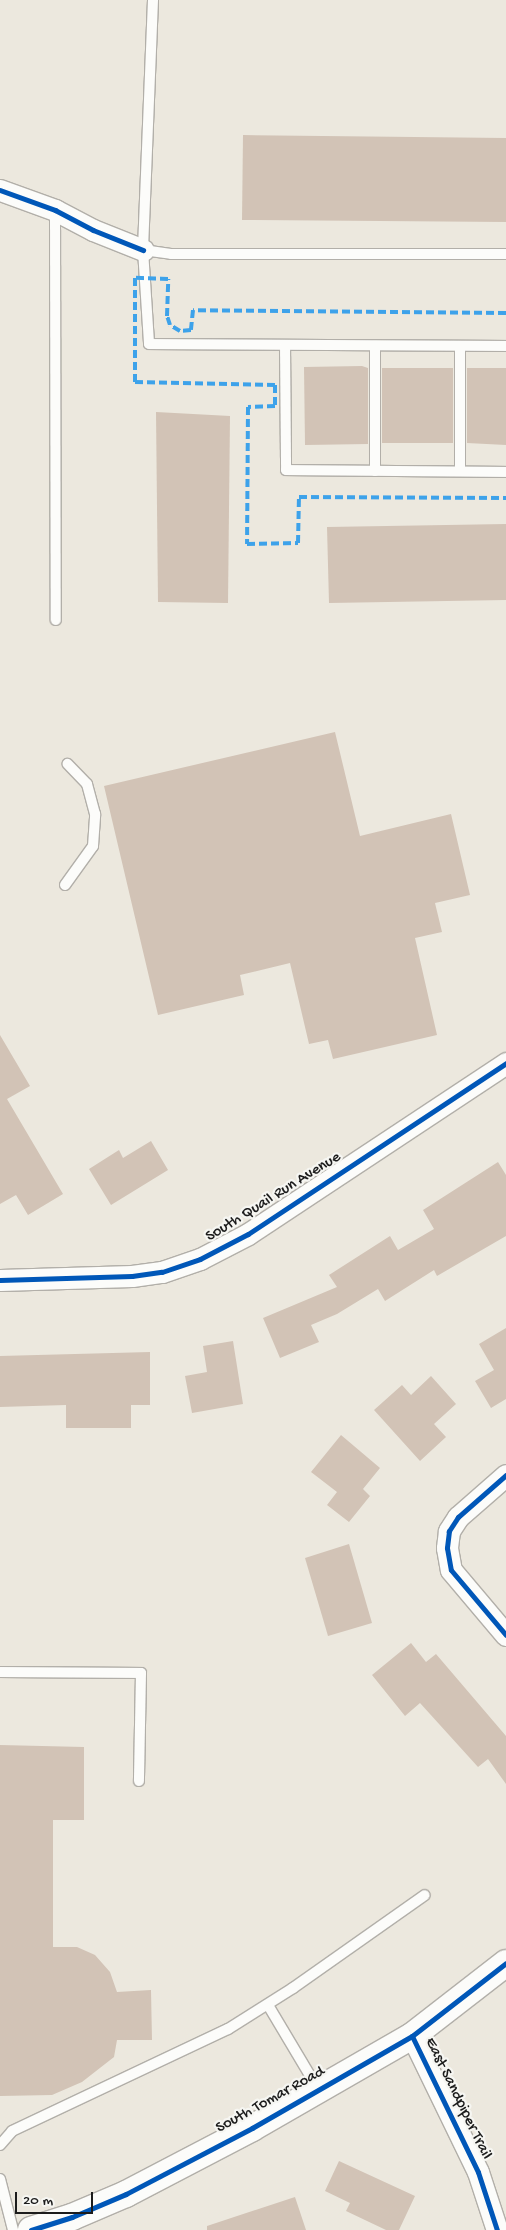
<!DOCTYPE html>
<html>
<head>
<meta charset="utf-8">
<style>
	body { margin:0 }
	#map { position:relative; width:506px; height:2230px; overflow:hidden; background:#ece8de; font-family:"Gochi Hand",sans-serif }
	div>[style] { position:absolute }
	.building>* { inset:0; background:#d2c3b6 }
	.roads { filter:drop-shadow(1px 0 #b2afa9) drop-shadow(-1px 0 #b2afa9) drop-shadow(0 1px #b2afa9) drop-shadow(0 -1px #b2afa9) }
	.service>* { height:10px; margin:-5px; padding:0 5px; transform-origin:5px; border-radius:5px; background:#fcfcfa }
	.minor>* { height:21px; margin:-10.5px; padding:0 10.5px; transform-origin:10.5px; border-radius:10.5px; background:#fcfcfa }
	.tertiary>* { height:26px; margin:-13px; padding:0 13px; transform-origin:13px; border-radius:13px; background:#fcfcfa }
	.quiet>* { height:4px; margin-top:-2px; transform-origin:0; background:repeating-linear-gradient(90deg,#3da2ea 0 8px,transparent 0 12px) }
	.cycleway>* { height:5px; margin:-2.5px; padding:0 2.5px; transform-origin:2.5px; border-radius:2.5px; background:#0057b8 }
	span { translate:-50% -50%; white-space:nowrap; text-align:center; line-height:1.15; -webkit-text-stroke:4.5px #f6f6f2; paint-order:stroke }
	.street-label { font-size:16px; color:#1c1c1c }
	.scale { position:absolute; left:15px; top:2192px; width:78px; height:22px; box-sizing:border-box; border:2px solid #1c1c1c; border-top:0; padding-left:6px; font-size:15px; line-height:18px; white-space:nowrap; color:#1c1c1c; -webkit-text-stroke:4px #f6f6f2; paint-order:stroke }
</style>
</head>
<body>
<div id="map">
	<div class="building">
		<i style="clip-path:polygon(243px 135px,506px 138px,506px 222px,242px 220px)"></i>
		<i style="clip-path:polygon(362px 366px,368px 368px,368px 444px,305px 445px,304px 367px)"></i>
		<i style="clip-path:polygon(382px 368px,453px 368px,453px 443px,382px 443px)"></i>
		<i style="clip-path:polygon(467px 368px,506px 368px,506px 445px,467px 443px)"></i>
		<i style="clip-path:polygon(156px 412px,230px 416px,228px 603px,158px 602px)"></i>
		<i style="clip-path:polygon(506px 524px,506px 600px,329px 603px,327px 527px)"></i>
		<i style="clip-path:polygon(335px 732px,360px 836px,451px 814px,470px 895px,435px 903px,442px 932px,415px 938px,437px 1035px,333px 1059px,328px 1040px,309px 1044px,290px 963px,240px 975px,244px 995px,158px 1015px,104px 786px)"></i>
		<i style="clip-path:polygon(0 1035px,30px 1086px,7px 1099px,63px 1194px,28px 1215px,16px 1195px,0 1204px)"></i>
		<i style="clip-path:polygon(151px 1141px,168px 1170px,111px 1205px,89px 1169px,119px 1150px,123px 1158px)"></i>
		<i style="clip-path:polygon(498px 1162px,506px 1175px,506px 1236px,437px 1276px,434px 1270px,385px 1301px,378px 1289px,337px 1314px,311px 1325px,319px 1342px,280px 1358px,263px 1318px,337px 1287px,329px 1275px,390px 1236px,398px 1250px,434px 1229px,423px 1210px)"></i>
		<i style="clip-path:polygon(506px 1328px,506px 1399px,491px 1408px,475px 1381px,494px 1370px,479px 1344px)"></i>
		<i style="clip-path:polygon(233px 1341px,243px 1404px,192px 1413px,185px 1376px,207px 1372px,203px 1346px)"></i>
		<i style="clip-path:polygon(150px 1352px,150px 1405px,131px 1405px,131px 1428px,66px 1428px,66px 1405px,0 1407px,0 1356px)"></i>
		<i style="clip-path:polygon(431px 1376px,456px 1404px,434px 1424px,446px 1437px,420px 1461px,374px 1410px,402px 1385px,411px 1395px)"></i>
		<i style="clip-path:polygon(341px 1435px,380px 1468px,363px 1489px,370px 1496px,349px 1522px,327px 1505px,337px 1492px,311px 1472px)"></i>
		<i style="clip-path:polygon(349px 1544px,372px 1623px,328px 1636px,305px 1558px)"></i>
		<i style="clip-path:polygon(411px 1643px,426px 1662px,436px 1654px,506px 1736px,506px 1784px,488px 1759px,478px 1767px,420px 1703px,405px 1716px,372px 1675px)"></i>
		<i style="clip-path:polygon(0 1745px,84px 1747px,84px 1820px,53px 1820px,53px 1947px,77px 1947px,95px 1955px,110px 1972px,117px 1992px,151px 1990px,152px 2040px,117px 2040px,114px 2057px,82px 2082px,52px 2095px,0 2096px)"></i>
		<i style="clip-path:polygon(339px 2161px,415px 2196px,399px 2230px,386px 2230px,346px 2211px,350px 2203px,325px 2191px)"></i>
		<i style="clip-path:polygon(295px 2197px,306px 2230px,207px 2230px,207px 2226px)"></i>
	</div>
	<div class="roads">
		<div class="service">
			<i style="left:153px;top:0;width:250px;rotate:92.3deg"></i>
			<i style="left:143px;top:250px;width:94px;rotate:86.3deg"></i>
			<i style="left:149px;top:344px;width:357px;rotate:0.3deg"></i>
			<i style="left:55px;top:210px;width:410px;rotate:89.9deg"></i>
			<i style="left:143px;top:250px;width:28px;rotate:8deg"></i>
			<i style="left:171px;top:254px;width:335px"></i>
			<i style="left:285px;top:345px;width:125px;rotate:89.5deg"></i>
			<i style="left:286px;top:470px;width:220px;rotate:0.5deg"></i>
			<i style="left:375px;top:346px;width:125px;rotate:90deg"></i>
			<i style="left:460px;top:346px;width:125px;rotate:90deg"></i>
			<i style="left:65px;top:885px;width:48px;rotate:-54.3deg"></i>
			<i style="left:93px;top:846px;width:32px;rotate:-86deg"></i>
			<i style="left:95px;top:814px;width:31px;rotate:-105deg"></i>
			<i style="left:87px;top:784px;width:28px;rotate:-134deg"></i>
			<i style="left:0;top:1672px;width:141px;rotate:0.4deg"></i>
			<i style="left:141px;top:1673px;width:108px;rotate:91.1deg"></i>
			<i style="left:268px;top:2005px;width:98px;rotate:59.2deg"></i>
			<i style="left:0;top:2145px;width:18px;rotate:-49deg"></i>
			<i style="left:12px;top:2131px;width:239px;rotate:-25.3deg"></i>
			<i style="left:228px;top:2029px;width:77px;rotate:-32.2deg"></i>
			<i style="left:293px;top:1988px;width:161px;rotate:-35.2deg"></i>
			<i style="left:0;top:2179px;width:53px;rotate:75.7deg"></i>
		</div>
		<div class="minor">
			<i style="left:0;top:190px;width:59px;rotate:20deg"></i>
			<i style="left:55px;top:210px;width:43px;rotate:27.8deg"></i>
			<i style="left:93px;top:230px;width:54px;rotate:21.8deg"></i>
			<i style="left:0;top:1280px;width:132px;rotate:-1.7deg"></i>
			<i style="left:132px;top:1276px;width:30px;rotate:-8deg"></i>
			<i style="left:162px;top:1272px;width:40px;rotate:-18.9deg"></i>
			<i style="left:200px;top:1259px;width:54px;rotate:-27.5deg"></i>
			<i style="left:248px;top:1234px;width:310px;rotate:-33.5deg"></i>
			<i style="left:506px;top:1475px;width:64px;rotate:138.8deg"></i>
			<i style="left:458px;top:1517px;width:17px;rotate:123deg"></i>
			<i style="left:449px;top:1531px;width:17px;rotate:97deg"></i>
			<i style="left:447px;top:1548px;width:22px;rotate:80deg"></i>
			<i style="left:451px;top:1570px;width:85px;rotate:49.8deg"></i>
			<i style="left:412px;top:2036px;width:151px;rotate:64.1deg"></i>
			<i style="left:478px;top:2172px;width:61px;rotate:71.9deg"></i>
		</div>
		<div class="tertiary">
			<i style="left:31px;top:2230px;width:43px;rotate:-17.6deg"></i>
			<i style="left:72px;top:2217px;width:59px;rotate:-23.1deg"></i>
			<i style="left:126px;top:2194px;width:142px;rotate:-27.6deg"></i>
			<i style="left:252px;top:2128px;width:185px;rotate:-29.9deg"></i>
			<i style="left:412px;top:2036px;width:119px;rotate:-37.8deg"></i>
		</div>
	</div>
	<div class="quiet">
		<i style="left:506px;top:313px;width:313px;rotate:-179.5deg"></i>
		<i style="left:193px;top:310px;width:20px;rotate:96deg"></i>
		<i style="left:191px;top:330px;width:11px;rotate:175deg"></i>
		<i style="left:180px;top:331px;width:12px;rotate:-149deg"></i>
		<i style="left:170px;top:325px;width:9px;rotate:-108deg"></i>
		<i style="left:167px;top:316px;width:37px;rotate:-88deg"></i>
		<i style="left:168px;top:279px;width:33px;rotate:-178deg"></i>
		<i style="left:135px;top:278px;width:104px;rotate:90deg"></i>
		<i style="left:135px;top:382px;width:140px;rotate:1.2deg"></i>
		<i style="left:275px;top:385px;width:21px;rotate:90deg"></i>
		<i style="left:275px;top:406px;width:27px;rotate:178deg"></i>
		<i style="left:248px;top:407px;width:137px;rotate:90.4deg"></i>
		<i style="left:247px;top:544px;width:51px;rotate:-1.1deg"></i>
		<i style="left:298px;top:543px;width:46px;rotate:-88.8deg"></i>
		<i style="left:299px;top:497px;width:207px;rotate:0.3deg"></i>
	</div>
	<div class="cycleway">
		<i style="left:0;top:190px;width:59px;rotate:20deg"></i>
		<i style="left:55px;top:210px;width:43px;rotate:27.8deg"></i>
		<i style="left:93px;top:230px;width:54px;rotate:21.8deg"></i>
		<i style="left:0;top:1280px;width:132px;rotate:-1.7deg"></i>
		<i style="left:132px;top:1276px;width:30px;rotate:-8deg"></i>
		<i style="left:162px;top:1272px;width:40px;rotate:-18.9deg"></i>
		<i style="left:200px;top:1259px;width:54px;rotate:-27.5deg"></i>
		<i style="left:248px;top:1234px;width:310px;rotate:-33.5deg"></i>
		<i style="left:506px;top:1475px;width:64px;rotate:138.8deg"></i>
		<i style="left:458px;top:1517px;width:17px;rotate:123deg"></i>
		<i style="left:449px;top:1531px;width:17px;rotate:97deg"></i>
		<i style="left:447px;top:1548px;width:22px;rotate:80deg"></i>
		<i style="left:451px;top:1570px;width:85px;rotate:49.8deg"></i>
		<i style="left:412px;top:2036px;width:151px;rotate:64.1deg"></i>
		<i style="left:478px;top:2172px;width:61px;rotate:71.9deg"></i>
		<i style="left:31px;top:2230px;width:43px;rotate:-17.6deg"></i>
		<i style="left:72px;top:2217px;width:59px;rotate:-23.1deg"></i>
		<i style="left:126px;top:2194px;width:142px;rotate:-27.6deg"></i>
		<i style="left:252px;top:2128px;width:185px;rotate:-29.9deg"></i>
		<i style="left:412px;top:2036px;width:119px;rotate:-37.8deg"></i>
	</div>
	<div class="street-label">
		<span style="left:274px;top:1198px;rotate:-32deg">South Quail Run Avenue</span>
		<span style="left:457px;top:2099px;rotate:64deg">East Sandpiper Trail</span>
		<span style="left:271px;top:2101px;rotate:-29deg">South Tomar Road</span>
	</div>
	<div class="scale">20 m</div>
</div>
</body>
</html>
